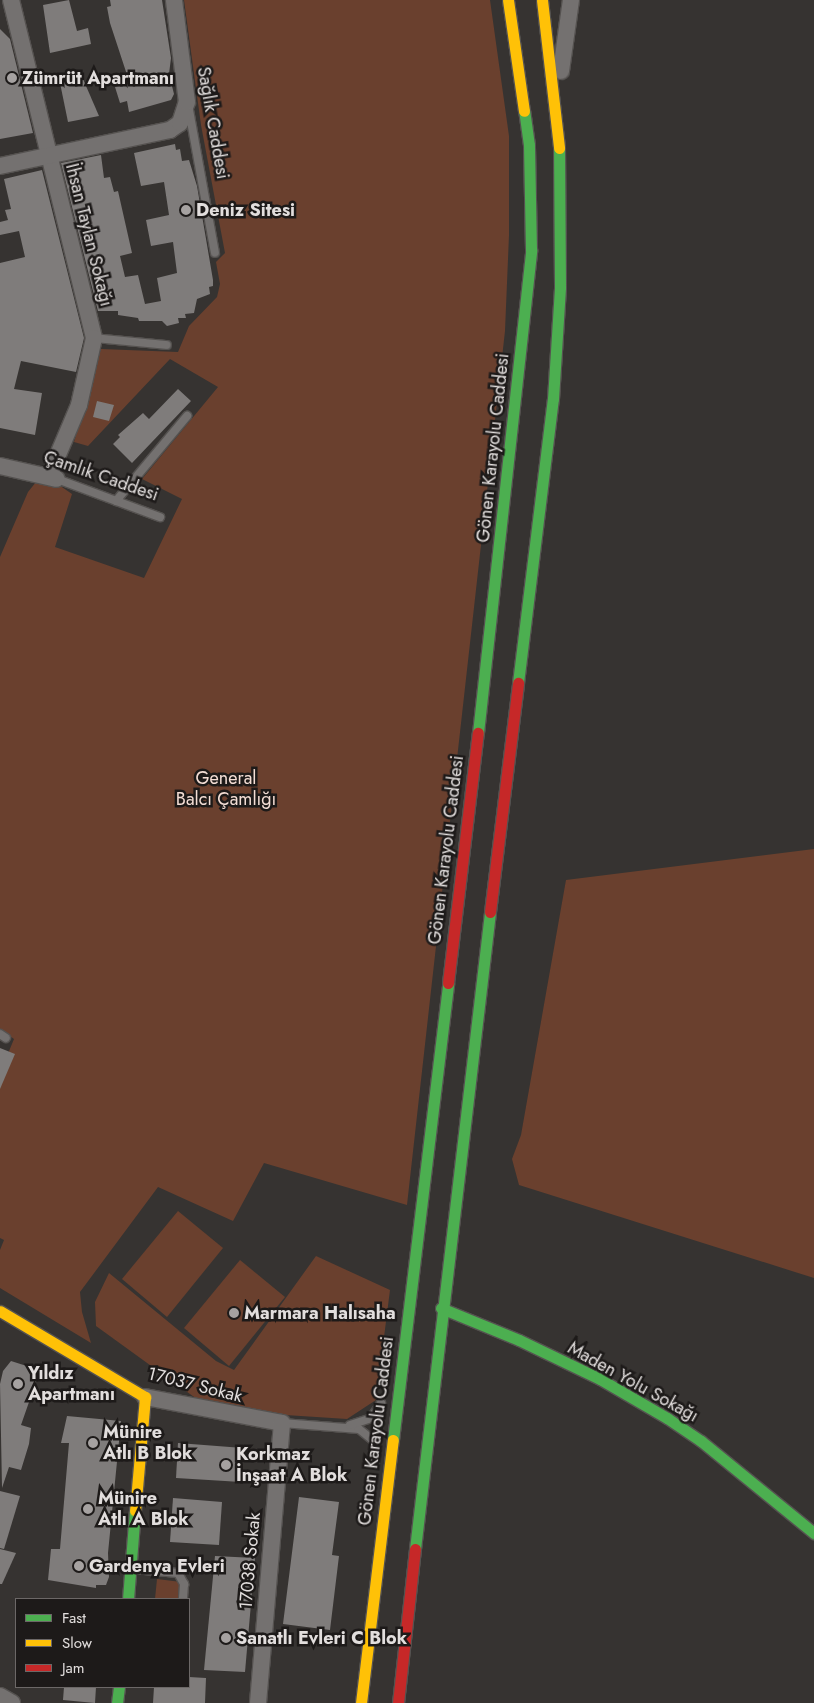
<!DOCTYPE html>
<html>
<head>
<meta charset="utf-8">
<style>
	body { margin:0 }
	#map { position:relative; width:814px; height:1703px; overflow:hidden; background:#363331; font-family:Jost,sans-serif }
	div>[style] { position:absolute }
	.green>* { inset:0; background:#6a402e }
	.building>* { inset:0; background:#7f7c7b }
	.roads { filter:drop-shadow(1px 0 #555250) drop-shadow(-1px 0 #555250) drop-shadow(0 1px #555250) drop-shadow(0 -1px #555250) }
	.lane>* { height:8px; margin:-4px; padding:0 4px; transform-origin:4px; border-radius:4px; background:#747170 }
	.street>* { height:16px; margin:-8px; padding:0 8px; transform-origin:8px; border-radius:8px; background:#747170 }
	.fast>* { height:11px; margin:-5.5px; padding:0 5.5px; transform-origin:5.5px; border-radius:5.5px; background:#4caf50 }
	.slow>* { height:11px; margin:-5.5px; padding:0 5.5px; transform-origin:5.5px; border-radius:5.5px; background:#ffc107 }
	.jam>* { height:11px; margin:-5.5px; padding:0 5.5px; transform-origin:5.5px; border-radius:5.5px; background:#c62828 }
	.dots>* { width:14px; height:14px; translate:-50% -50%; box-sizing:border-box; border:2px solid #1d1a19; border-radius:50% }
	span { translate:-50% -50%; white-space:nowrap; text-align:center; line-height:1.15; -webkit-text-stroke:5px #1d1a19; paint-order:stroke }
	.poi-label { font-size:18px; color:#e2dedd; font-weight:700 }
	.left { translate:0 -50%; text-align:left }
	.street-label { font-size:18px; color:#e2dedd }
	.park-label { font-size:18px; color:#f4ded5 }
	.legend { position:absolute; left:15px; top:1598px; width:175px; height:90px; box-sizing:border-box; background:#1d1a19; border:1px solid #6c6867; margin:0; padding:6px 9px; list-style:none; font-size:15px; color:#e2dedd }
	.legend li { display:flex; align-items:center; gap:10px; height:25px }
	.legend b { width:25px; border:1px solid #6c6867 }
</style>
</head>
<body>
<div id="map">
	<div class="green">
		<i style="clip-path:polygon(184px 0,490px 0,509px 136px,509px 235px,505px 331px,407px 1205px,264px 1163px,233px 1221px,158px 1187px,80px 1292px,82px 1312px,91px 1343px,0 1288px,0 1250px,4px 1240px,0 1238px,0 1073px,14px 1039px,0 1029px,0 557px,28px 492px,36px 482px,56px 483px,72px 494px,55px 547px,144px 578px,182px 499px,142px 479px,218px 387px,170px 359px,88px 446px,74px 442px,101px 349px,178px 352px,189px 326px,217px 297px,220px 284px,216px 262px,225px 253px,201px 125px)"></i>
		<i style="clip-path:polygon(814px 849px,814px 1278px,519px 1185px,512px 1159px,521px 1135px,566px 880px)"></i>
		<i style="clip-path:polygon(178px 1211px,223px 1248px,167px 1317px,122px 1279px)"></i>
		<i style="clip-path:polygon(316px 1256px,390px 1290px,376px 1400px,347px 1419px,270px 1414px,201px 1402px,96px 1326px,95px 1302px,109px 1273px,216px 1361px,234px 1370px)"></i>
		<i style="clip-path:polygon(240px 1260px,285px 1297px,229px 1366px,184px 1328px)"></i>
		<i style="clip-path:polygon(157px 1579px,181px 1582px,180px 1599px,155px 1599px)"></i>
	</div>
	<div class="building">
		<i style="clip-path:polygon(69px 0,77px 31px,88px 28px,91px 44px,50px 53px,43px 5px)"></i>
		<i style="clip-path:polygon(110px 0,162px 0,171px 58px,169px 74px,174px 94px,171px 100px,129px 112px,127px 101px,120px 103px,115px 87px,130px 84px,110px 23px,107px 7px,111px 6px)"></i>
		<i style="clip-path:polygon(0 29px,10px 39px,33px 133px,0 139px)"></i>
		<i style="clip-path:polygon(83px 79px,99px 116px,68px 122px,60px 83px)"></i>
		<i style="clip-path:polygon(175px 144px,176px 150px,180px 149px,182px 161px,189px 160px,197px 186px,213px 280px,213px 286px,209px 287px,210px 294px,197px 299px,194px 313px,185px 314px,186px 318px,178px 318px,179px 323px,167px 326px,162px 321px,139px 321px,138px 318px,118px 315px,118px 311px,98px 311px,61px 163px,101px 155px,104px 178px,110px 177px,114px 192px,118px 191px,132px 253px,120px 256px,125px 277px,138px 275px,145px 304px,161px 301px,157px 278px,177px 273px,173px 242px,151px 246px,146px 220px,169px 215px,164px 182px,141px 186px,134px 153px)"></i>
		<i style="clip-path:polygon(42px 170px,84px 338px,76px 372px,21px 361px,14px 389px,42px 393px,35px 435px,0 428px,0 263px,25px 257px,19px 231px,0 235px,0 222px,8px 220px,5px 210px,11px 209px,4px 179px)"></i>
		<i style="clip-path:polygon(178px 389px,191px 401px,132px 463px,113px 444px,120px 437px,118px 435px,143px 413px,149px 419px)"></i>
		<i style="clip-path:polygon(97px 401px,114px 405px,109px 421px,93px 417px)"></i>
		<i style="clip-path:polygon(0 1048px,15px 1054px,0 1089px)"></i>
		<i style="clip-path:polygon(11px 1361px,33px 1368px,36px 1382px,21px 1425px,31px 1428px,29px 1444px,21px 1470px,9px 1467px,2px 1488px,0 1384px,3px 1371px)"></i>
		<i style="clip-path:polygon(67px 1416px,121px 1421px,108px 1553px,109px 1577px,106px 1585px,96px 1585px,96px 1588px,48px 1580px,51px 1549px,60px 1549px,69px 1443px,61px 1443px)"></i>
		<i style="clip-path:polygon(178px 1443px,243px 1448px,241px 1482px,176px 1478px)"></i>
		<i style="clip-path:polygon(0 1491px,20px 1496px,4px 1549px,0 1548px)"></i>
		<i style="clip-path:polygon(299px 1497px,339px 1502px,332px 1555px,339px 1556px,330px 1630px,283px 1624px)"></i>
		<i style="clip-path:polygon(173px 1498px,222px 1502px,219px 1545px,170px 1542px)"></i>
		<i style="clip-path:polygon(0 1549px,16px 1553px,2px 1584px,0 1584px)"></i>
		<i style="clip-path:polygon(215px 1556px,255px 1558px,245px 1672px,204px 1670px)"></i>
		<i style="clip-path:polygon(189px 1677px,206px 1678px,205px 1703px,153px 1703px,154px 1687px,189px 1687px)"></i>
		<i style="clip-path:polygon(64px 1687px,96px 1687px,95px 1703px,63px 1700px)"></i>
	</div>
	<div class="roads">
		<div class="lane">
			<i style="left:189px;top:110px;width:145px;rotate:79.7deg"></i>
			<i style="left:94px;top:338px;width:73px;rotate:5.5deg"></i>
			<i style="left:57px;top:479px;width:110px;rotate:20.3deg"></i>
			<i style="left:116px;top:501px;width:111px;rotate:-50.1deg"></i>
			<i style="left:0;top:1034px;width:7px;rotate:34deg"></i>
			<i style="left:282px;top:1423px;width:77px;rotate:4.5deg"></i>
			<i style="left:359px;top:1429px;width:19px;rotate:39deg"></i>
			<i style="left:374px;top:1441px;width:20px;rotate:87deg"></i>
			<i style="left:350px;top:1425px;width:22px;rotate:-18deg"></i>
			<i style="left:371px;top:1418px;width:18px;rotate:-56deg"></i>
			<i style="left:133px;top:1569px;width:45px;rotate:5.1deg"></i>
			<i style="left:178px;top:1573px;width:13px;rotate:61deg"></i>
			<i style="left:184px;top:1584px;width:15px;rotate:94deg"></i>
		</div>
		<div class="street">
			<i style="left:11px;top:0;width:348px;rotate:76.2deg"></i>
			<i style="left:94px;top:338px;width:69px;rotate:102.6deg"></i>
			<i style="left:79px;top:405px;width:77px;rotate:112.9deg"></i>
			<i style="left:561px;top:71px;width:72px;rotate:-82deg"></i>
			<i style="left:0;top:166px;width:174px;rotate:-12deg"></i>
			<i style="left:170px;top:130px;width:12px;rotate:-35deg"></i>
			<i style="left:180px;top:123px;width:22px;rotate:-72deg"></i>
			<i style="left:187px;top:102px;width:103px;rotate:-97.3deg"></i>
			<i style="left:0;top:466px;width:58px;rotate:12.8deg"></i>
			<i style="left:145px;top:1397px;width:139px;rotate:10.7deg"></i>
			<i style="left:282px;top:1423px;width:281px;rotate:94.9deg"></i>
			<i style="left:0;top:1696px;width:14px;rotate:30deg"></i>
		</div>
		<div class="fast">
			<i style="left:518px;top:683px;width:286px;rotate:-83deg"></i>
			<i style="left:553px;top:399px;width:112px;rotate:-86.4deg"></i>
			<i style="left:560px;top:287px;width:139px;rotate:-90.4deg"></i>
			<i style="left:478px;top:733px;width:486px;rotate:-83.7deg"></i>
			<i style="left:531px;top:250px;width:105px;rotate:-91.1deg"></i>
			<i style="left:529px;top:145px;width:34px;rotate:-98deg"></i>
			<i style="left:441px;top:1308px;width:84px;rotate:22.3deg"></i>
			<i style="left:519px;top:1340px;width:90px;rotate:25.7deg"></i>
			<i style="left:600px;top:1379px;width:78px;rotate:30.2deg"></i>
			<i style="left:667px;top:1418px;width:41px;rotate:34.1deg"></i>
			<i style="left:701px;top:1441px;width:146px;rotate:39.2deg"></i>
			<i style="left:393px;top:1440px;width:460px;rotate:-83.1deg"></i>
			<i style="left:415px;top:1549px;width:641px;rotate:-83.28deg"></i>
			<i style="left:128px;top:1599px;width:88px;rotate:-85.5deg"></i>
			<i style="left:117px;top:1703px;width:16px;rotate:-83deg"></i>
		</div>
		<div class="slow">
			<i style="left:508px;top:0;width:112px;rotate:81.8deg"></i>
			<i style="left:542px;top:0;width:149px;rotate:83.4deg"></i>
			<i style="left:0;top:1311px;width:169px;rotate:30.7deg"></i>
			<i style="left:145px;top:1397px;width:114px;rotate:95deg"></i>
			<i style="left:361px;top:1703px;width:265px;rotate:-83.1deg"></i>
		</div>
		<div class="jam">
			<i style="left:490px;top:912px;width:231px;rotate:-83deg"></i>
			<i style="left:448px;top:983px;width:252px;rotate:-83.2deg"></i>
			<i style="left:398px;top:1703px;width:155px;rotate:-83.7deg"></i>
		</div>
	</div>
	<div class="dots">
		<i style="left:12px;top:78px;background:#a6a2a1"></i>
		<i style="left:186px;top:210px;background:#a6a2a1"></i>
		<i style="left:234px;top:1313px;background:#a6a2a1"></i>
		<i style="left:18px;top:1384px;background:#a6a2a1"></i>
		<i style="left:93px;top:1443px;background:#a6a2a1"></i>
		<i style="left:226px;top:1465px;background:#a6a2a1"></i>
		<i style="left:88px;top:1509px;background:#a6a2a1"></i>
		<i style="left:79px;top:1566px;background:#a6a2a1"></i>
		<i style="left:226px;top:1638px;background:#a6a2a1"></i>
	</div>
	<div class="poi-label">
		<span class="left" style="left:22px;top:78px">Zümrüt Apartmanı</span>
		<span class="left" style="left:196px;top:210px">Deniz Sitesi</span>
		<span class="left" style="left:244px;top:1313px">Marmara Halısaha</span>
		<span class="left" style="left:28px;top:1384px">Yıldız<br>Apartmanı</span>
		<span class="left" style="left:103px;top:1443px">Münire<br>Atlı B Blok</span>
		<span class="left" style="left:236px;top:1465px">Korkmaz<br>İnşaat A Blok</span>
		<span class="left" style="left:98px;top:1509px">Münire<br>Atlı A Blok</span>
		<span class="left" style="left:89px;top:1566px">Gardenya Evleri</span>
		<span class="left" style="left:236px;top:1638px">Sanatlı Evleri C Blok</span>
	</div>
	<div class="street-label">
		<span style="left:213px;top:123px;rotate:80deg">Sağlık Caddesi</span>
		<span style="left:89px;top:235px;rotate:76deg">İhsan Taylan Sokağı</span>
		<span style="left:493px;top:448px;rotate:-84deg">Gönen Karayolu Caddesi</span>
		<span style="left:101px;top:476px;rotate:19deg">Çamlık Caddesi</span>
		<span style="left:446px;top:850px;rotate:-83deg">Gönen Karayolu Caddesi</span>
		<span style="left:633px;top:1382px;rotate:29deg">Maden Yolu Sokağı</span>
		<span style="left:195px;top:1385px;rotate:14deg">17037 Sokak</span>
		<span style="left:376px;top:1431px;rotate:-83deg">Gönen Karayolu Caddesi</span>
		<span style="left:250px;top:1561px;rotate:-85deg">17038 Sokak</span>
	</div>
	<div class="park-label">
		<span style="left:226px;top:789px">General<br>Balcı Çamlığı</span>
	</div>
	<ul class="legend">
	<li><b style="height:6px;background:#4caf50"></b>Fast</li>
	<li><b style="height:6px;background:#ffc107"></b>Slow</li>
	<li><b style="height:6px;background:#c62828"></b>Jam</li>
	</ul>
</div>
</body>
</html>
